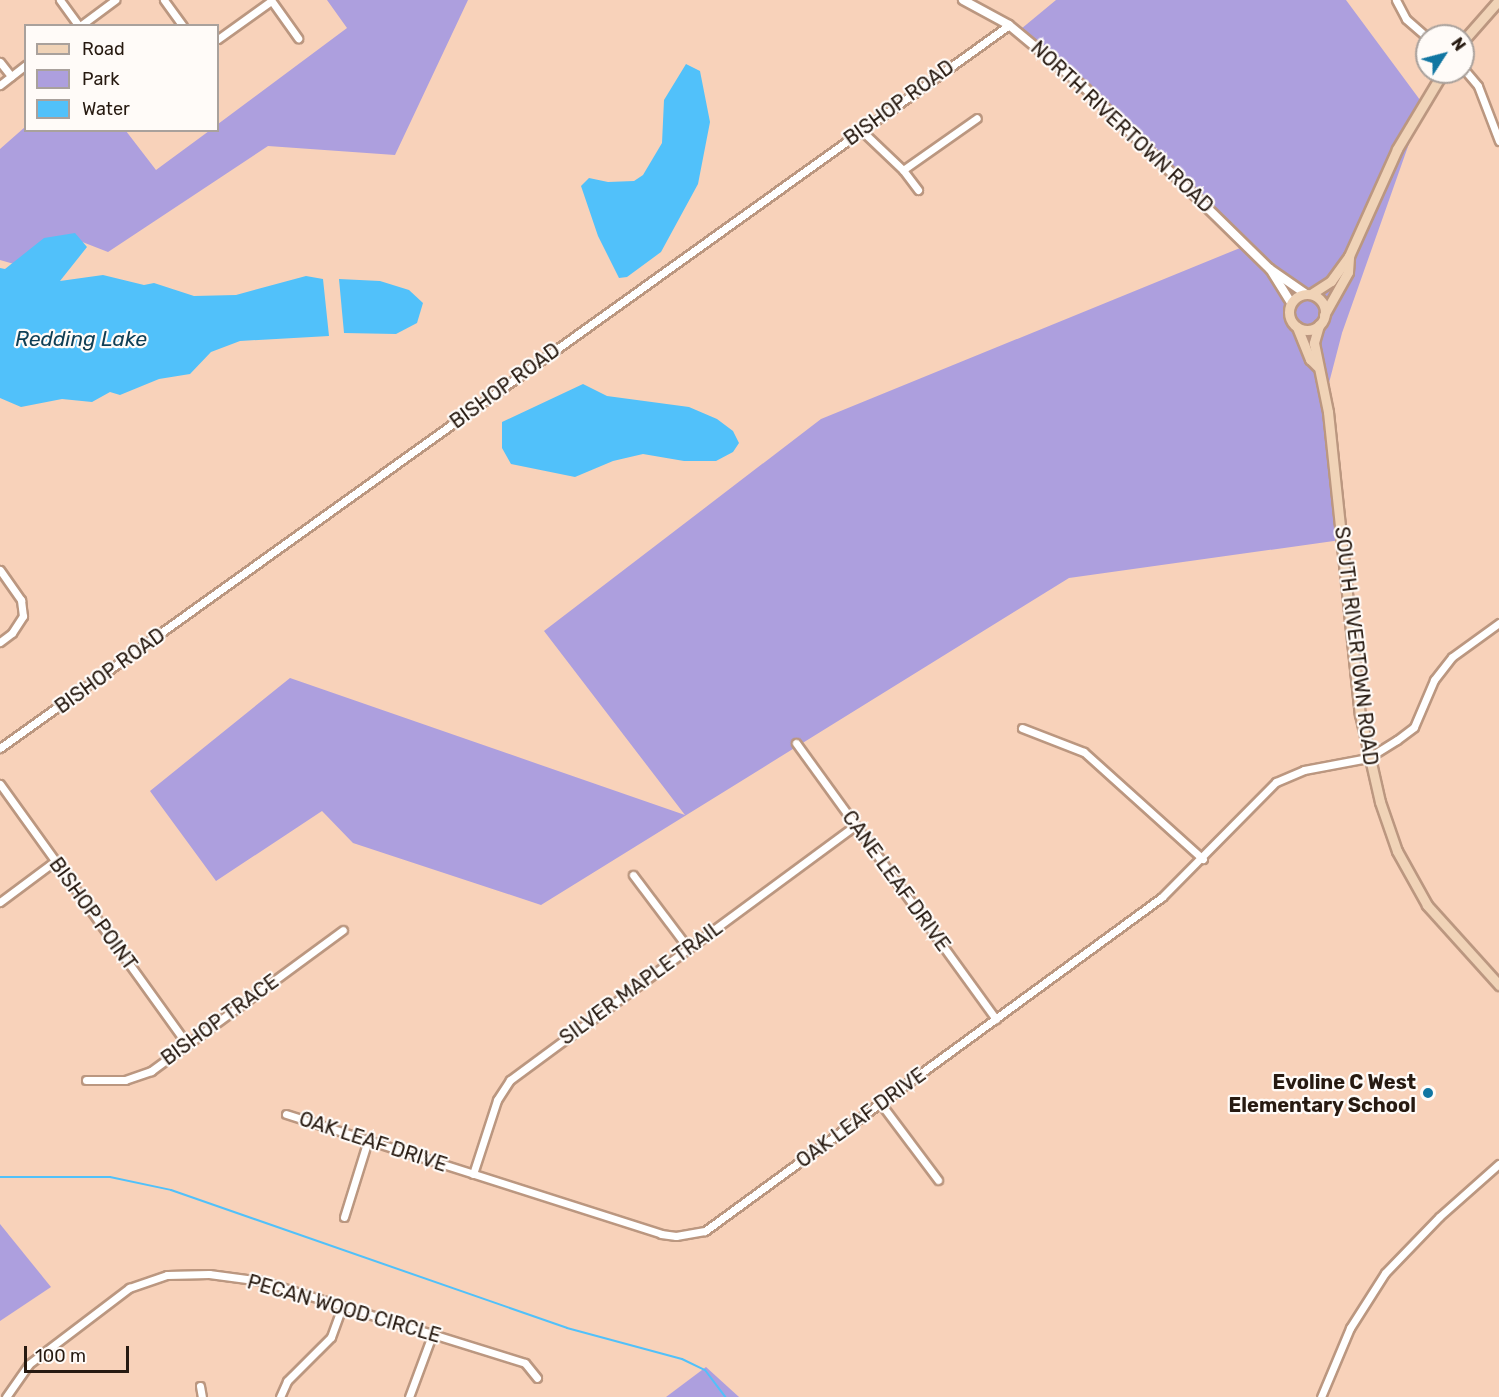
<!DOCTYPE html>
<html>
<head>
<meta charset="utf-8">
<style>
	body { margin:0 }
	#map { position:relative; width:1499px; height:1397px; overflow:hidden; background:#f8d2ba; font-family:Rubik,sans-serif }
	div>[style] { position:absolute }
	.green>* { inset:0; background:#ad9fde }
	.water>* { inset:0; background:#51c1fa }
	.stream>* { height:2px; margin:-1px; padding:0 1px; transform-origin:1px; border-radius:1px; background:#51c1fa }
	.roads { filter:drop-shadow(2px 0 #bb9780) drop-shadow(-2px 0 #bb9780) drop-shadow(0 2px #bb9780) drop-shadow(0 -2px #bb9780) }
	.minor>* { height:7px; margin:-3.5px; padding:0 3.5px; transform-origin:3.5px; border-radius:3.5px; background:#fff }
	.tertiary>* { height:8px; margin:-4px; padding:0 4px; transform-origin:4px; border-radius:4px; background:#fff }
	.secondary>* { height:9px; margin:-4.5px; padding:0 4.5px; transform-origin:4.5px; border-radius:4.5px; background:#f0d3b7 }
	.secondary>.ring { margin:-4.5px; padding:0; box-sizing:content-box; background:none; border:9px solid #f0d3b7; border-radius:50% }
	.dots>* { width:16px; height:16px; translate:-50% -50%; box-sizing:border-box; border:3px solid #fffbf8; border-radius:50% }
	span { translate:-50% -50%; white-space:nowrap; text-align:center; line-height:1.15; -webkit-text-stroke:4.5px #fffbf8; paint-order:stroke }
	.street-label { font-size:20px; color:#271a11 }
	.poi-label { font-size:20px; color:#271a11; font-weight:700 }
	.right { translate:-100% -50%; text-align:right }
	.water-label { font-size:21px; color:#0f3f56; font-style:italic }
	.legend { position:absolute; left:24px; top:24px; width:195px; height:108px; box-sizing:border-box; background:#fffbf8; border:2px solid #a9a19c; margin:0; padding:8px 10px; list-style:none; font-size:18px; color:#271a11 }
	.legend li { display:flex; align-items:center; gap:12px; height:30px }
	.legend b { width:30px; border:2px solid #a9a19c }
	.north { position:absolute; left:1415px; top:24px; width:60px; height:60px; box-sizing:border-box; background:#fffbf8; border:2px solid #a9a19c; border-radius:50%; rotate:54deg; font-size:16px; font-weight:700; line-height:24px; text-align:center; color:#271a11 }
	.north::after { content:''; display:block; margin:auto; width:21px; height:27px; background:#1176a2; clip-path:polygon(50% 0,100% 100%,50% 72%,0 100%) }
	.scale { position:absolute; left:24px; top:1346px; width:105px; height:27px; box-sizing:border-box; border:3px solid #271a11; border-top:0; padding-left:8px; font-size:18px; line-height:21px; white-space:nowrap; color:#271a11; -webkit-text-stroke:4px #fffbf8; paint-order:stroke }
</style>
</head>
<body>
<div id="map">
	<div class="green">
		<i style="clip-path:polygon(327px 0,468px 0,395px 155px,268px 146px,108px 252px,67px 236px,14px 264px,0 260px,0 149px,25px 127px,26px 130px,126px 131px,156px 170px,209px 131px,218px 130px,218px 124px,347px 28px)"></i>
		<i style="clip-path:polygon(1056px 0,1346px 0,1423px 104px,1342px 333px,1323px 406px,1348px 539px,1069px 578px,541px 905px,353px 843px,322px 811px,216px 881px,150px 791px,290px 678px,685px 815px,544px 631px,821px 419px,1240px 248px,1138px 134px,1021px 29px)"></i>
		<i style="clip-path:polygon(0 1224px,51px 1287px,0 1321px)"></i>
		<i style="clip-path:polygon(706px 1367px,739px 1397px,666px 1397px)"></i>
	</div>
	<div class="water">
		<i style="clip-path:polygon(686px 64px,700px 71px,710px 122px,698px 184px,661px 252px,627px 277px,619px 278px,598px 236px,581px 186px,589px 178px,608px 182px,634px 181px,643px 175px,662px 143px,664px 100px)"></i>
		<i style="clip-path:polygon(75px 233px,87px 247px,60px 281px,103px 275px,144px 285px,154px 283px,194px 296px,236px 295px,306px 276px,323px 279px,329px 336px,240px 341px,211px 352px,190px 374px,159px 379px,120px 395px,110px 392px,92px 402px,62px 399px,21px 407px,0 398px,0 268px,5px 269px,44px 238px)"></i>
		<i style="clip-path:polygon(339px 279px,380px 281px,409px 290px,423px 303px,417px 323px,396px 334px,344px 333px)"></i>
		<i style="clip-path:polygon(583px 384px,607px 396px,689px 407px,717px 419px,733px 431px,739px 443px,733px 452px,716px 461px,684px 461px,643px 454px,613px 461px,575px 477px,511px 464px,502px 448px,502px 422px)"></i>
	</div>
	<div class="stream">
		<i style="left:0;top:1177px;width:110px"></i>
		<i style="left:110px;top:1177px;width:62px;rotate:12deg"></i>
		<i style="left:171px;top:1190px;width:419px;rotate:19.2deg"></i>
		<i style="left:567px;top:1328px;width:119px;rotate:15.1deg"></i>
		<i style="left:682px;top:1359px;width:25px;rotate:26deg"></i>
		<i style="left:705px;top:1370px;width:34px;rotate:53deg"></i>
	</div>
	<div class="roads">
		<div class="minor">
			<i style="left:60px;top:0;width:32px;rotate:54deg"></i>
			<i style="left:164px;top:0;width:32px;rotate:54deg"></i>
			<i style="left:271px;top:0;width:47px;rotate:54.6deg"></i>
			<i style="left:1396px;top:0;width:21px;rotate:62deg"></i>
			<i style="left:1406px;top:19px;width:28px;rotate:41deg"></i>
			<i style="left:80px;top:26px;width:44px;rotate:-36.6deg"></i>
			<i style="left:218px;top:39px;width:65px;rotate:-35.6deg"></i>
			<i style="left:0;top:62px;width:18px;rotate:52deg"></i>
			<i style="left:1463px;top:68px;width:23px;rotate:50deg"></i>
			<i style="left:1478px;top:86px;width:59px;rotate:69.1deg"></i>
			<i style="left:0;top:85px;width:33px;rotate:-38deg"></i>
			<i style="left:861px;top:130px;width:58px;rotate:43.6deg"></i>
			<i style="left:903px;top:170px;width:25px;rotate:53deg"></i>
			<i style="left:903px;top:170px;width:90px;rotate:-35.1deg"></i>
			<i style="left:0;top:570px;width:37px;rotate:55deg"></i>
			<i style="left:21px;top:600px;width:16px;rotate:83deg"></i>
			<i style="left:23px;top:616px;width:20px;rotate:123deg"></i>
			<i style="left:12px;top:633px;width:15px;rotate:143deg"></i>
			<i style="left:1022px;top:728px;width:66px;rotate:21.2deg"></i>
			<i style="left:1084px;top:752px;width:160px;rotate:42deg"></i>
			<i style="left:796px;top:743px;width:341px;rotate:54.1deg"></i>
			<i style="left:0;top:748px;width:1241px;rotate:-35.62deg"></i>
			<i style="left:0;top:784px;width:320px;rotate:54.3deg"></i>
			<i style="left:633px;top:875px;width:91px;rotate:53deg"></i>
			<i style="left:0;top:902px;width:69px;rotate:-36.7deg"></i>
			<i style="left:86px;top:1080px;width:39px"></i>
			<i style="left:125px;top:1080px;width:28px;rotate:-19deg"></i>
			<i style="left:151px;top:1071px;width:238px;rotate:-36.3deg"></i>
			<i style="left:881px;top:1104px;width:95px;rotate:53.1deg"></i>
			<i style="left:286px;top:1114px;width:394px;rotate:17.7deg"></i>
			<i style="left:661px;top:1234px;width:15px;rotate:8deg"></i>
			<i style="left:676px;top:1236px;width:29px;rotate:-10deg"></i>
			<i style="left:705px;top:1231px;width:566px;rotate:-36.16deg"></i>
			<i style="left:1162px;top:897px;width:162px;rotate:-45.3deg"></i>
			<i style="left:1276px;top:782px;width:30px;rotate:-23deg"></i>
			<i style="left:1304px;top:770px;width:65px;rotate:-10.6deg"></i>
			<i style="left:1368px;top:758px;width:34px;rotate:-32deg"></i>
			<i style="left:1397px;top:740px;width:21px;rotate:-37deg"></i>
			<i style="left:1414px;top:727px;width:51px;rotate:-66.9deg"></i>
			<i style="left:1434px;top:680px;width:29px;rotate:-52deg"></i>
			<i style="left:1452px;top:657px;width:58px;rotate:-35.9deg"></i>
			<i style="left:473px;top:1174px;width:78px;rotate:-72deg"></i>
			<i style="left:497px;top:1100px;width:24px;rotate:-57deg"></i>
			<i style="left:510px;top:1080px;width:428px;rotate:-36.4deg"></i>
			<i style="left:344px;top:1217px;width:81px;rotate:-72.7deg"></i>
			<i style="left:200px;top:1386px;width:11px;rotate:80deg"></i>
			<i style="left:6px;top:1397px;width:40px;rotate:-55.1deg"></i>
			<i style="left:29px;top:1364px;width:126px;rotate:-37.2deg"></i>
			<i style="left:129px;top:1288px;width:40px;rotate:-18.9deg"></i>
			<i style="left:167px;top:1275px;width:42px;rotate:-1.4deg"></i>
			<i style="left:209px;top:1274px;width:53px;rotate:7.5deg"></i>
			<i style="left:262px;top:1281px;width:275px;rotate:17.3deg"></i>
			<i style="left:525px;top:1363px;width:19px;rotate:51deg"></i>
			<i style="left:280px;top:1397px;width:17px;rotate:-66deg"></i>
			<i style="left:287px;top:1381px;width:62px;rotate:-45deg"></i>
			<i style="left:331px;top:1337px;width:33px;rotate:-70deg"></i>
			<i style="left:409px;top:1397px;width:66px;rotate:-69.6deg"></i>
			<i style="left:1321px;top:1397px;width:75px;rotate:-67.2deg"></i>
			<i style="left:1350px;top:1328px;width:65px;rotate:-57.5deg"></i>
			<i style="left:1385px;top:1273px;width:78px;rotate:-46deg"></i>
			<i style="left:1439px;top:1217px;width:80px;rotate:-41.5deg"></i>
		</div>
		<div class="tertiary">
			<i style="left:963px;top:0;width:52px;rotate:28.5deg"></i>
			<i style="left:1009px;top:25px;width:100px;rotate:39.7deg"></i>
			<i style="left:1086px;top:89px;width:257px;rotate:44.4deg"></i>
			<i style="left:1270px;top:269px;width:39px;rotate:58deg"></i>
			<i style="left:1270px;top:269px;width:44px;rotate:34.8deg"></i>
		</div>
		<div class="secondary">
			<i style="left:1463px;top:41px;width:55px;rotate:-48.7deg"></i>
			<i style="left:1311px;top:294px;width:24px;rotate:-33deg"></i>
			<i style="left:1331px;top:281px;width:31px;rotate:-54deg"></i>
			<i style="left:1349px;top:256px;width:117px;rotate:-65.8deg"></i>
			<i style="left:1397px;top:149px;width:90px;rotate:-59.1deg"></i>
			<i class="ring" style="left:1289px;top:294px;width:27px;height:27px"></i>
			<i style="left:1324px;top:315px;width:49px;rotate:-60.8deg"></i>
			<i style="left:1348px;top:272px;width:16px;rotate:-86deg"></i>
			<i style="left:1319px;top:325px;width:19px;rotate:106deg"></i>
			<i style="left:1314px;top:343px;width:70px;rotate:78.5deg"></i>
			<i style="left:1328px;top:412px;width:304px;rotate:84deg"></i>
			<i style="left:1360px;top:714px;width:90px;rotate:77.2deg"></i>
			<i style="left:1380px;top:802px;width:52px;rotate:70.9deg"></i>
			<i style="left:1397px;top:851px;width:62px;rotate:60.9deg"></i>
			<i style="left:1427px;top:905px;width:108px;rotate:48deg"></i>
			<i style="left:1297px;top:327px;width:35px;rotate:68deg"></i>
			<i style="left:1310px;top:359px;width:10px;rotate:45deg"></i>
		</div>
	</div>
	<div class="dots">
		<i style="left:1428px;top:1093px;background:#1176a2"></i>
	</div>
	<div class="street-label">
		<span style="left:899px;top:103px;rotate:-36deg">BISHOP ROAD</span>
		<span style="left:1122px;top:127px;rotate:43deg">NORTH RIVERTOWN ROAD</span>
		<span style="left:505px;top:386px;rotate:-36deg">BISHOP ROAD</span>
		<span style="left:1356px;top:646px;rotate:83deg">SOUTH RIVERTOWN ROAD</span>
		<span style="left:110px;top:671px;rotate:-36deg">BISHOP ROAD</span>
		<span style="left:896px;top:881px;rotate:54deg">CANE LEAF DRIVE</span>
		<span style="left:93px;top:914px;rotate:54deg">BISHOP POINT</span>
		<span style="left:641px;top:983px;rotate:-36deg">SILVER MAPLE TRAIL</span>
		<span style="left:220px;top:1020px;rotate:-36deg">BISHOP TRACE</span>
		<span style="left:861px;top:1118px;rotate:-36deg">OAK LEAF DRIVE</span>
		<span style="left:373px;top:1142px;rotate:18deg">OAK LEAF DRIVE</span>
		<span style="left:344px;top:1309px;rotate:16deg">PECAN WOOD CIRCLE</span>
	</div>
	<div class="poi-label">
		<span class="right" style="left:1416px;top:1094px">Evoline C West<br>Elementary School</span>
	</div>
	<div class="water-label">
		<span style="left:81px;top:339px">Redding Lake</span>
	</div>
	<ul class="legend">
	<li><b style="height:8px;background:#f0d3b7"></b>Road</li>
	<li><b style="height:16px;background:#ad9fde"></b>Park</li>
	<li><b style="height:16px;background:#51c1fa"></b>Water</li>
	</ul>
	<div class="north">N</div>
	<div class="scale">100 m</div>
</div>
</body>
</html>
